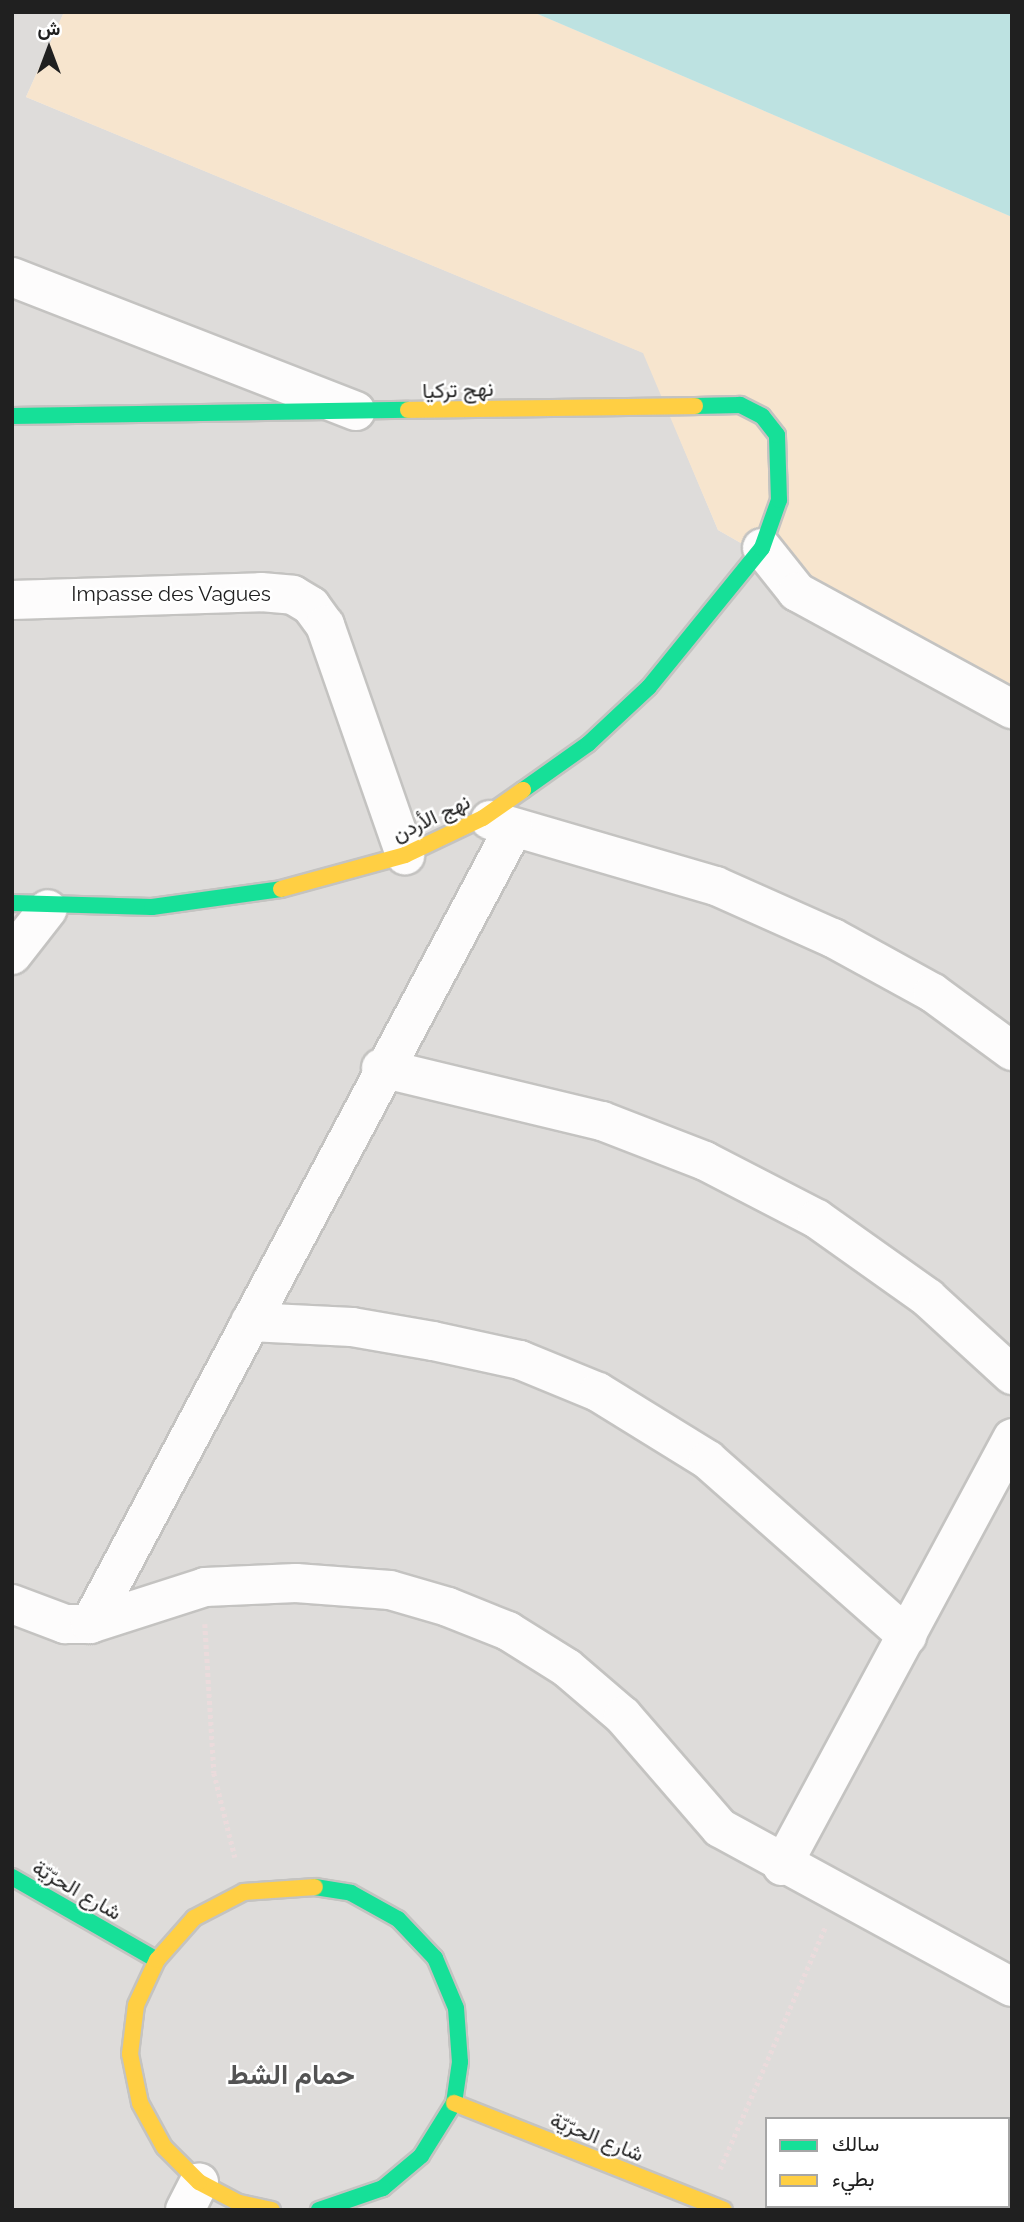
<!DOCTYPE html>
<html>
<head>
<meta charset="utf-8">
<style>
	body { margin:0 }
	#map { position:relative; width:1024px; height:2222px; overflow:hidden; background:#efece9; font-family:Raleway,Vazirmatn,sans-serif }
	div>[style] { position:absolute }
	.residential>* { inset:0; background:#dedcda }
	.sand>* { inset:0; background:#f7e5ce }
	.water>* { inset:0; background:#bde2e1 }
	.path>* { height:4.5px; margin-top:-2.25px; transform-origin:0; background:repeating-linear-gradient(90deg,#ebdbdc 0 3.5px,transparent 0 7px) }
	.roads { filter:drop-shadow(2px 0 #c4c3c1) drop-shadow(-2px 0 #c4c3c1) drop-shadow(0 2px #c4c3c1) drop-shadow(0 -2px #c4c3c1) }
	.street>* { height:38px; margin:-19px; padding:0 19px; transform-origin:19px; border-radius:19px; background:#fdfcfc }
	.fast>* { height:16px; margin:-8px; padding:0 8px; transform-origin:8px; border-radius:8px; background:#16e098 }
	.slow>* { height:16px; margin:-8px; padding:0 8px; transform-origin:8px; border-radius:8px; background:#ffcf43 }
	span { translate:-50% -50%; white-space:nowrap; text-align:center; line-height:1.15; -webkit-text-stroke:5px #fff; paint-order:stroke }
	.street-label { font-size:21px; color:#202020 }
	.district-label { font-size:28px; color:#535353; font-weight:700 }
	.frame { position:absolute; inset:0; border:14px solid #202020; pointer-events:none }
	.legend { position:absolute; left:765px; top:2117px; width:245px; height:91px; box-sizing:border-box; background:#fff; border:2px solid #a6a6a6; margin:0; padding:9px 12px; list-style:none; font-size:21px; color:#202020 }
	.legend li { display:flex; align-items:center; gap:14px; height:35px }
	.legend b { width:35px; border:2px solid #a6a6a6 }
	.north { position:absolute; left:14px; top:14px; width:70px; height:70px; -webkit-text-stroke:5px #fff; paint-order:stroke; rotate:0deg; font-size:19px; font-weight:700; line-height:28px; text-align:center; color:#202020 }
	.north::after { content:''; display:block; margin:auto; width:24px; height:32px; background:#202020; clip-path:polygon(50% 0,100% 100%,50% 72%,0 100%) }
</style>
</head>
<body>
<div id="map">
	<div class="residential">
		<i style="clip-path:polygon(evenodd,12px 12px,64px 12px,26px 97px,644px 353px,718px 530px,1012px 698px,1012px 2210px,12px 2210px,12px 12px,767px 2119px,1008px 2119px,1008px 2206px,767px 2206px,767px 2119px)"></i>
	</div>
	<div class="sand">
		<i style="clip-path:polygon(64px 12px,533px 12px,1012px 217px,1012px 698px,718px 530px,643px 353px,26px 97px)"></i>
	</div>
	<div class="water">
		<i style="clip-path:polygon(533px 12px,1012px 12px,1012px 217px)"></i>
	</div>
	<div class="path">
		<i style="left:205px;top:1624px;width:149px;rotate:86.5deg"></i>
		<i style="left:214px;top:1773px;width:87px;rotate:76deg"></i>
		<i style="left:720px;top:2169px;width:264px;rotate:-66.5deg"></i>
	</div>
	<div class="roads">
		<div class="street">
			<i style="left:12px;top:277px;width:369px;rotate:21.3deg"></i>
			<i style="left:762px;top:548px;width:56px;rotate:51.5deg"></i>
			<i style="left:797px;top:592px;width:245px;rotate:28.6deg"></i>
			<i style="left:12px;top:600px;width:249px;rotate:-1.8deg"></i>
			<i style="left:261px;top:592px;width:32px;rotate:5deg"></i>
			<i style="left:293px;top:595px;width:21px;rotate:31deg"></i>
			<i style="left:311px;top:606px;width:24px;rotate:54deg"></i>
			<i style="left:325px;top:625px;width:244px;rotate:70.8deg"></i>
			<i style="left:490px;top:820px;width:235px;rotate:16.3deg"></i>
			<i style="left:716px;top:886px;width:128px;rotate:24deg"></i>
			<i style="left:833px;top:938px;width:114px;rotate:28.8deg"></i>
			<i style="left:933px;top:993px;width:98px;rotate:36.3deg"></i>
			<i style="left:12px;top:955px;width:58px;rotate:-52deg"></i>
			<i style="left:381px;top:1068px;width:227px;rotate:13.5deg"></i>
			<i style="left:602px;top:1121px;width:110px;rotate:21.2deg"></i>
			<i style="left:705px;top:1161px;width:126px;rotate:27.4deg"></i>
			<i style="left:817px;top:1219px;width:136px;rotate:35.4deg"></i>
			<i style="left:928px;top:1298px;width:114px;rotate:42.5deg"></i>
			<i style="left:250px;top:1322px;width:102px;rotate:2.8deg"></i>
			<i style="left:352px;top:1327px;width:82px;rotate:9.8deg"></i>
			<i style="left:433px;top:1341px;width:89px;rotate:12.3deg"></i>
			<i style="left:520px;top:1360px;width:84px;rotate:22.3deg"></i>
			<i style="left:598px;top:1392px;width:129px;rotate:31.7deg"></i>
			<i style="left:708px;top:1460px;width:266px;rotate:41.5deg"></i>
			<i style="left:12px;top:1604px;width:57px;rotate:20.7deg"></i>
			<i style="left:65px;top:1624px;width:25px"></i>
			<i style="left:90px;top:1624px;width:121px;rotate:-17.8deg"></i>
			<i style="left:205px;top:1587px;width:91px;rotate:-2.5deg"></i>
			<i style="left:296px;top:1583px;width:94px;rotate:4.3deg"></i>
			<i style="left:390px;top:1590px;width:60px;rotate:16.3deg"></i>
			<i style="left:448px;top:1607px;width:65px;rotate:21.8deg"></i>
			<i style="left:508px;top:1631px;width:70px;rotate:32.1deg"></i>
			<i style="left:567px;top:1668px;width:74px;rotate:40.6deg"></i>
			<i style="left:623px;top:1716px;width:148px;rotate:49.1deg"></i>
			<i style="left:720px;top:1828px;width:332px;rotate:28.6deg"></i>
			<i style="left:90px;top:1624px;width:901px;rotate:-61.98deg"></i>
			<i style="left:782px;top:1866px;width:486px;rotate:-61.7deg"></i>
			<i style="left:185px;top:2210px;width:31px;rotate:-63deg"></i>
		</div>
		<div class="fast">
			<i style="left:12px;top:416px;width:396px;rotate:-0.9deg"></i>
			<i style="left:523px;top:790px;width:80px;rotate:-35.3deg"></i>
			<i style="left:588px;top:744px;width:83px;rotate:-43.1deg"></i>
			<i style="left:649px;top:687px;width:179px;rotate:-50.9deg"></i>
			<i style="left:762px;top:548px;width:51px;rotate:-70.5deg"></i>
			<i style="left:779px;top:500px;width:65px;rotate:-91.8deg"></i>
			<i style="left:777px;top:435px;width:24px;rotate:-128deg"></i>
			<i style="left:762px;top:416px;width:25px;rotate:-153deg"></i>
			<i style="left:740px;top:405px;width:45px;rotate:178.7deg"></i>
			<i style="left:12px;top:903px;width:140px;rotate:1.6deg"></i>
			<i style="left:152px;top:907px;width:130px;rotate:-7.9deg"></i>
			<i style="left:12px;top:1877px;width:167px;rotate:29.8deg"></i>
			<i style="left:315px;top:1887px;width:36px;rotate:9deg"></i>
			<i style="left:351px;top:1893px;width:54px;rotate:29deg"></i>
			<i style="left:398px;top:1919px;width:54px;rotate:46.5deg"></i>
			<i style="left:435px;top:1958px;width:54px;rotate:67.2deg"></i>
			<i style="left:456px;top:2008px;width:54px;rotate:85.8deg"></i>
			<i style="left:460px;top:2062px;width:41px;rotate:98.3deg"></i>
			<i style="left:454px;top:2103px;width:62px;rotate:121.9deg"></i>
			<i style="left:421px;top:2156px;width:50px;rotate:139.9deg"></i>
			<i style="left:383px;top:2188px;width:68px;rotate:161deg"></i>
		</div>
		<div class="slow">
			<i style="left:408px;top:410px;width:287px;rotate:-0.8deg"></i>
			<i style="left:281px;top:889px;width:129px;rotate:-15.3deg"></i>
			<i style="left:405px;top:855px;width:86px;rotate:-25.4deg"></i>
			<i style="left:483px;top:818px;width:49px;rotate:-35deg"></i>
			<i style="left:454px;top:2103px;width:290px;rotate:21.6deg"></i>
			<i style="left:272px;top:2210px;width:34px;rotate:-168deg"></i>
			<i style="left:239px;top:2203px;width:45px;rotate:-152.3deg"></i>
			<i style="left:199px;top:2182px;width:49px;rotate:-135deg"></i>
			<i style="left:164px;top:2147px;width:50px;rotate:-118.6deg"></i>
			<i style="left:140px;top:2103px;width:50px;rotate:-101.5deg"></i>
			<i style="left:130px;top:2054px;width:49px;rotate:-83deg"></i>
			<i style="left:136px;top:2005px;width:50px;rotate:-65deg"></i>
			<i style="left:157px;top:1960px;width:56px;rotate:-48.6deg"></i>
			<i style="left:194px;top:1918px;width:56px;rotate:-27.5deg"></i>
			<i style="left:244px;top:1892px;width:71px;rotate:-4deg"></i>
		</div>
	</div>
	<div class="street-label">
		<span style="left:458px;top:390px;rotate:-2deg">نهج تركيا</span>
		<span style="left:171px;top:594px">Impasse des Vagues</span>
		<span style="left:431px;top:818px;rotate:-25deg">نهج الأردن</span>
		<span style="left:77px;top:1890px;rotate:30deg">شارع الحرّيّة</span>
		<span style="left:597px;top:2137px;rotate:22deg">شارع الحرّيّة</span>
	</div>
	<div class="district-label">
		<span style="left:291px;top:2075px">حمام الشط</span>
	</div>
	<div class="frame"></div>
	<ul class="legend">
	<li><b style="height:9px;background:#16e098"></b>سالك</li>
	<li><b style="height:9px;background:#ffcf43"></b>بطيء</li>
	</ul>
	<div class="north">ش</div>
</div>
</body>
</html>
